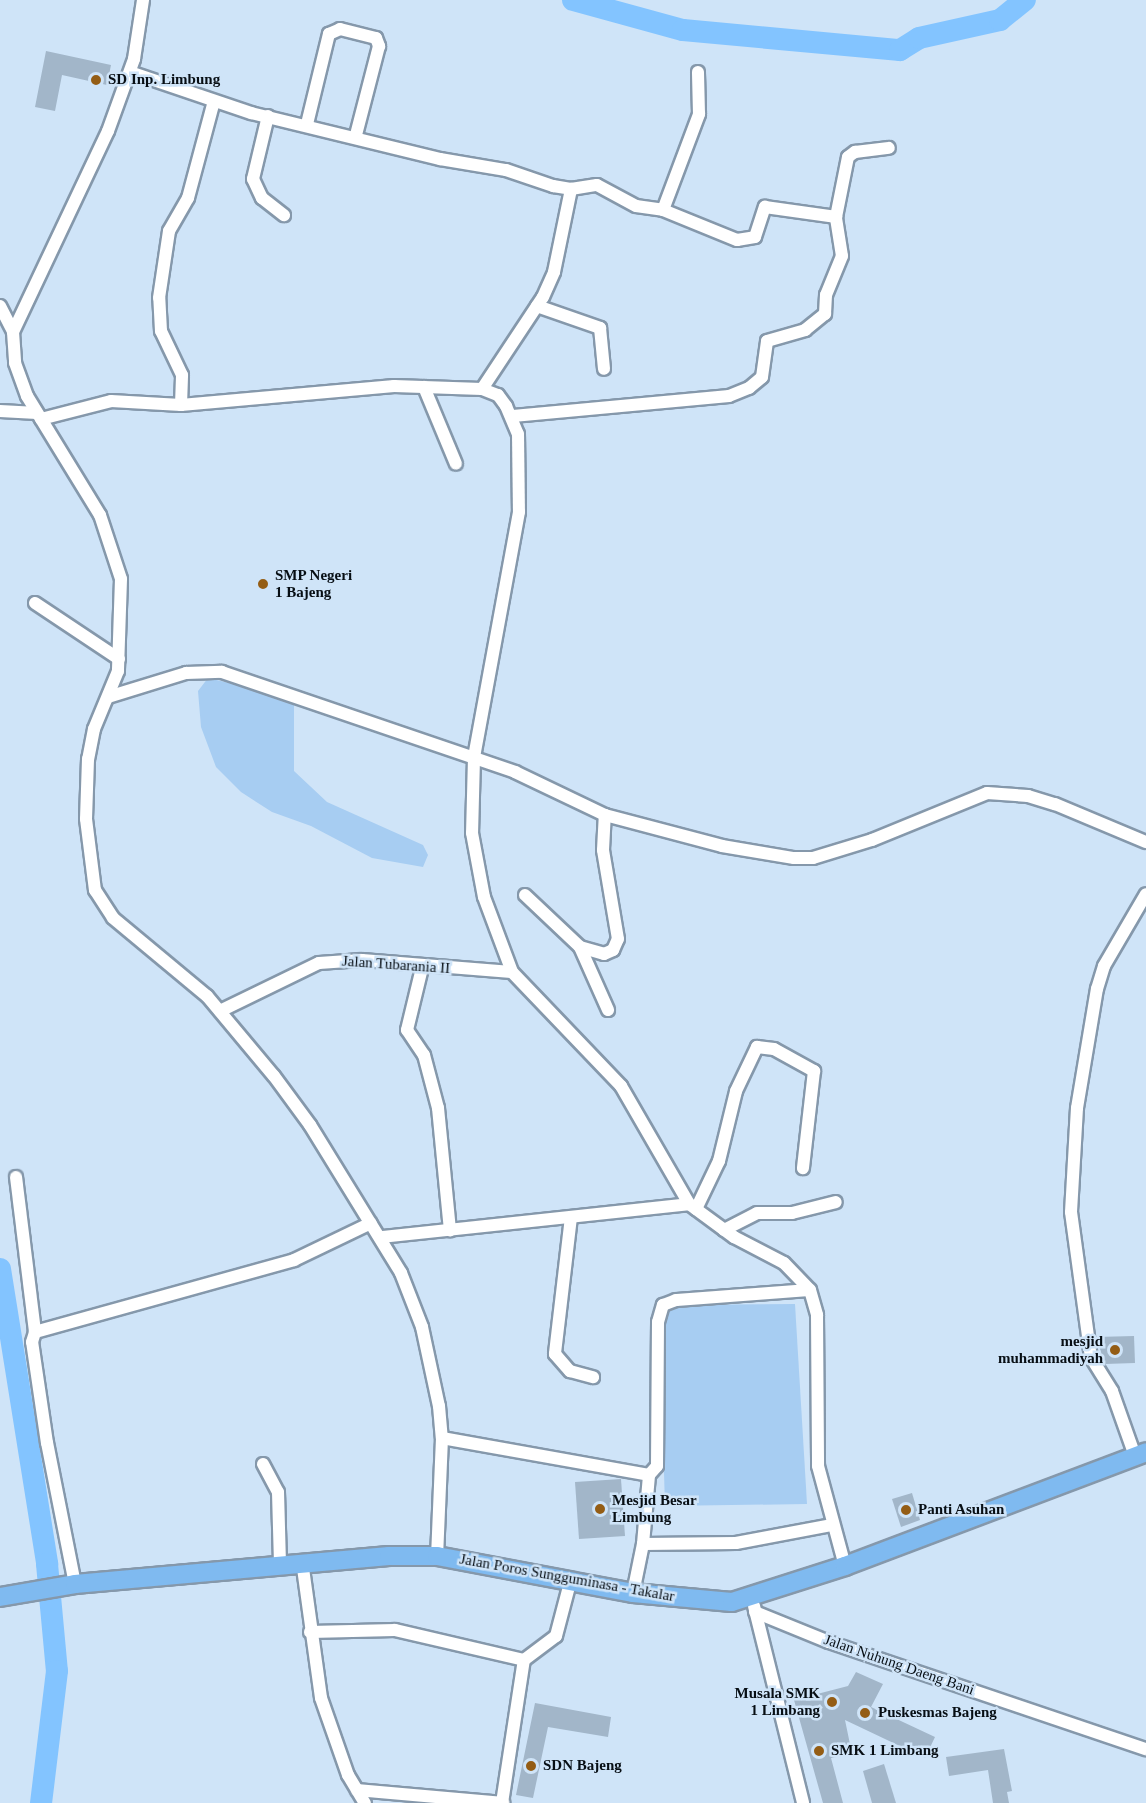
<!DOCTYPE html>
<html>
<head>
<meta charset="utf-8">
<style>
	body { margin:0 }
	#map { position:relative; width:1146px; height:1803px; overflow:hidden; background:#cfe4f8; font-family:Georgia,serif }
	div>[style] { position:absolute }
	.green>* { inset:0; background:#a7cdf2 }
	.river>* { height:22px; margin:-11px; padding:0 11px; transform-origin:11px; border-radius:11px; background:#83c4ff }
	.building>* { inset:0; background:#a2b6c9 }
	.roads { filter:drop-shadow(2px 0 #8598ab) drop-shadow(-2px 0 #8598ab) drop-shadow(0 2px #8598ab) drop-shadow(0 -2px #8598ab) }
	.minor>* { height:12px; margin:-6px; padding:0 6px; transform-origin:6px; border-radius:6px; background:#fff }
	.highway>* { height:18px; margin:-9px; padding:0 9px; transform-origin:9px; border-radius:9px; background:#7fbaf0 }
	.dots>* { width:16px; height:16px; translate:-50% -50%; box-sizing:border-box; border:3px solid #cfe4f8; border-radius:50% }
	span { translate:-50% -50%; white-space:nowrap; text-align:center; line-height:1.15; -webkit-text-stroke:5px #cfe4f8; paint-order:stroke }
	.poi-label { font-size:15px; color:#070e14; font-weight:700 }
	.left { translate:0 -50%; text-align:left }
	.right { translate:-100% -50%; text-align:right }
	.street-label { font-size:15px; color:#070e14 }
</style>
</head>
<body>
<div id="map">
	<div class="green">
		<i style="clip-path:polygon(208px 678px,294px 698px,294px 771px,327px 802px,423px 845px,428px 855px,423px 867px,372px 858px,311px 826px,272px 812px,241px 792px,216px 767px,201px 727px,198px 691px)"></i>
		<i style="clip-path:polygon(795px 1304px,807px 1504px,665px 1506px,659px 1305px)"></i>
	</div>
	<div class="river">
		<i style="left:573px;top:0;width:114px;rotate:15.3deg"></i>
		<i style="left:683px;top:30px;width:218px;rotate:5.3deg"></i>
		<i style="left:900px;top:50px;width:22px;rotate:-32deg"></i>
		<i style="left:919px;top:38px;width:83px;rotate:-12.5deg"></i>
		<i style="left:1000px;top:20px;width:32px;rotate:-39deg"></i>
		<i style="left:0;top:1269px;width:299px;rotate:80.9deg"></i>
		<i style="left:47px;top:1564px;width:107px;rotate:84.7deg"></i>
		<i style="left:57px;top:1671px;width:133px;rotate:96.9deg"></i>
	</div>
	<div class="building">
		<i style="clip-path:polygon(46px 51px,111px 65px,107px 85px,62px 75px,55px 111px,35px 107px)"></i>
		<i style="clip-path:polygon(1134px 1336px,1135px 1363px,1105px 1364px,1096px 1337px)"></i>
		<i style="clip-path:polygon(621px 1479px,625px 1536px,579px 1539px,575px 1482px)"></i>
		<i style="clip-path:polygon(912px 1493px,920px 1520px,901px 1527px,892px 1499px)"></i>
		<i style="clip-path:polygon(856px 1672px,883px 1684px,871px 1707px,935px 1737px,925px 1758px,845px 1720px,852px 1754px,831px 1758px,843px 1803px,823px 1803px,794px 1700px,848px 1686px)"></i>
		<i style="clip-path:polygon(535px 1703px,611px 1717px,608px 1737px,548px 1727px,533px 1798px,516px 1795px)"></i>
		<i style="clip-path:polygon(1004px 1749px,1012px 1791px,1007px 1792px,1009px 1803px,993px 1803px,988px 1770px,949px 1776px,946px 1757px)"></i>
		<i style="clip-path:polygon(884px 1764px,896px 1803px,872px 1803px,863px 1771px)"></i>
	</div>
	<div class="roads">
		<div class="minor">
			<i style="left:130px;top:72px;width:128px;rotate:18.7deg"></i>
			<i style="left:251px;top:113px;width:195px;rotate:13.7deg"></i>
			<i style="left:440px;top:159px;width:67px;rotate:9.5deg"></i>
			<i style="left:506px;top:170px;width:50px;rotate:18.8deg"></i>
			<i style="left:553px;top:186px;width:18px;rotate:9deg"></i>
			<i style="left:571px;top:189px;width:26px;rotate:-9deg"></i>
			<i style="left:597px;top:185px;width:44px;rotate:28.3deg"></i>
			<i style="left:636px;top:206px;width:27px;rotate:8deg"></i>
			<i style="left:663px;top:210px;width:80px;rotate:22.1deg"></i>
			<i style="left:737px;top:240px;width:18px;rotate:-9deg"></i>
			<i style="left:755px;top:237px;width:32px;rotate:-72deg"></i>
			<i style="left:765px;top:207px;width:72px;rotate:8deg"></i>
			<i style="left:836px;top:217px;width:61px;rotate:-78.7deg"></i>
			<i style="left:848px;top:157px;width:9px;rotate:-36deg"></i>
			<i style="left:855px;top:152px;width:34px;rotate:-7deg"></i>
			<i style="left:268px;top:116px;width:65px;rotate:103.4deg"></i>
			<i style="left:253px;top:179px;width:21px;rotate:65deg"></i>
			<i style="left:262px;top:198px;width:28px;rotate:38deg"></i>
			<i style="left:307px;top:124px;width:93px;rotate:-76.3deg"></i>
			<i style="left:329px;top:34px;width:12px;rotate:-24deg"></i>
			<i style="left:340px;top:29px;width:37px;rotate:14deg"></i>
			<i style="left:376px;top:38px;width:9px;rotate:69deg"></i>
			<i style="left:379px;top:46px;width:92px;rotate:104.5deg"></i>
			<i style="left:663px;top:210px;width:103px;rotate:-69.4deg"></i>
			<i style="left:699px;top:114px;width:42px;rotate:-91.4deg"></i>
			<i style="left:0;top:306px;width:29px;rotate:63deg"></i>
			<i style="left:13px;top:332px;width:31px;rotate:86deg"></i>
			<i style="left:15px;top:363px;width:35px;rotate:70deg"></i>
			<i style="left:27px;top:396px;width:140px;rotate:58.5deg"></i>
			<i style="left:100px;top:515px;width:67px;rotate:71.8deg"></i>
			<i style="left:121px;top:579px;width:92px;rotate:91.9deg"></i>
			<i style="left:118px;top:671px;width:63px;rotate:112.5deg"></i>
			<i style="left:94px;top:729px;width:31px;rotate:101deg"></i>
			<i style="left:88px;top:759px;width:60px;rotate:91.9deg"></i>
			<i style="left:86px;top:819px;width:72px;rotate:82.8deg"></i>
			<i style="left:95px;top:890px;width:33px;rotate:57deg"></i>
			<i style="left:113px;top:918px;width:122px;rotate:39.7deg"></i>
			<i style="left:207px;top:996px;width:104px;rotate:50.1deg"></i>
			<i style="left:274px;top:1076px;width:61px;rotate:53.7deg"></i>
			<i style="left:310px;top:1125px;width:174px;rotate:58.4deg"></i>
			<i style="left:401px;top:1273px;width:58px;rotate:68.7deg"></i>
			<i style="left:422px;top:1327px;width:81px;rotate:77.9deg"></i>
			<i style="left:439px;top:1406px;width:32px;rotate:85deg"></i>
			<i style="left:442px;top:1438px;width:118px;rotate:92.4deg"></i>
			<i style="left:537px;top:306px;width:67px;rotate:19.2deg"></i>
			<i style="left:600px;top:328px;width:41px;rotate:84.4deg"></i>
			<i style="left:13px;top:332px;width:222px;rotate:-64.7deg"></i>
			<i style="left:108px;top:131px;width:77px;rotate:-70.1deg"></i>
			<i style="left:134px;top:59px;width:60px;rotate:-81.3deg"></i>
			<i style="left:424px;top:387px;width:83px;rotate:67.4deg"></i>
			<i style="left:482px;top:389px;width:110px;rotate:-56.5deg"></i>
			<i style="left:543px;top:297px;width:27px;rotate:-66deg"></i>
			<i style="left:554px;top:272px;width:85px;rotate:-78.4deg"></i>
			<i style="left:181px;top:405px;width:30px;rotate:-88deg"></i>
			<i style="left:182px;top:375px;width:49px;rotate:-115.5deg"></i>
			<i style="left:161px;top:331px;width:33px;rotate:-93deg"></i>
			<i style="left:159px;top:298px;width:68px;rotate:-81.5deg"></i>
			<i style="left:169px;top:231px;width:38px;rotate:-60deg"></i>
			<i style="left:188px;top:198px;width:100px;rotate:-75deg"></i>
			<i style="left:0;top:411px;width:37px;rotate:3deg"></i>
			<i style="left:513px;top:416px;width:217px;rotate:-5.3deg"></i>
			<i style="left:729px;top:396px;width:22px;rotate:-22deg"></i>
			<i style="left:749px;top:388px;width:17px;rotate:-40deg"></i>
			<i style="left:762px;top:377px;width:36px;rotate:-82deg"></i>
			<i style="left:767px;top:341px;width:40px;rotate:-16deg"></i>
			<i style="left:805px;top:330px;width:26px;rotate:-39deg"></i>
			<i style="left:825px;top:314px;width:19px;rotate:-87deg"></i>
			<i style="left:826px;top:295px;width:42px;rotate:-67.7deg"></i>
			<i style="left:842px;top:256px;width:39px;rotate:-99deg"></i>
			<i style="left:41px;top:419px;width:72px;rotate:-14.4deg"></i>
			<i style="left:111px;top:401px;width:70px;rotate:3.3deg"></i>
			<i style="left:181px;top:405px;width:214px;rotate:-5.1deg"></i>
			<i style="left:394px;top:386px;width:88px;rotate:2deg"></i>
			<i style="left:482px;top:389px;width:17px;rotate:21deg"></i>
			<i style="left:498px;top:395px;width:14px;rotate:54deg"></i>
			<i style="left:506px;top:406px;width:30px;rotate:67deg"></i>
			<i style="left:518px;top:434px;width:78px;rotate:89.3deg"></i>
			<i style="left:519px;top:512px;width:250px;rotate:100.4deg"></i>
			<i style="left:474px;top:758px;width:75px;rotate:91.5deg"></i>
			<i style="left:472px;top:833px;width:65px;rotate:79.4deg"></i>
			<i style="left:484px;top:897px;width:80px;rotate:69.5deg"></i>
			<i style="left:512px;top:972px;width:158px;rotate:46.3deg"></i>
			<i style="left:621px;top:1086px;width:136px;rotate:60deg"></i>
			<i style="left:689px;top:1204px;width:56px;rotate:36.3deg"></i>
			<i style="left:734px;top:1237px;width:56px;rotate:27.5deg"></i>
			<i style="left:784px;top:1263px;width:37px;rotate:46deg"></i>
			<i style="left:810px;top:1290px;width:26px;rotate:74deg"></i>
			<i style="left:817px;top:1315px;width:151px;rotate:89.6deg"></i>
			<i style="left:818px;top:1466px;width:104px;rotate:74.9deg"></i>
			<i style="left:35px;top:603px;width:101px;rotate:33.7deg"></i>
			<i style="left:108px;top:697px;width:82px;rotate:-17.1deg"></i>
			<i style="left:186px;top:673px;width:36px;rotate:-2deg"></i>
			<i style="left:222px;top:672px;width:310px;rotate:18.8deg"></i>
			<i style="left:515px;top:772px;width:100px;rotate:25.5deg"></i>
			<i style="left:605px;top:815px;width:121px;rotate:14.8deg"></i>
			<i style="left:722px;top:846px;width:73px;rotate:9.5deg"></i>
			<i style="left:794px;top:858px;width:19px"></i>
			<i style="left:813px;top:858px;width:62px;rotate:-17deg"></i>
			<i style="left:872px;top:840px;width:124px;rotate:-22.2deg"></i>
			<i style="left:987px;top:793px;width:41px;rotate:4.2deg"></i>
			<i style="left:1028px;top:796px;width:28px;rotate:17deg"></i>
			<i style="left:1055px;top:804px;width:99px;rotate:22.7deg"></i>
			<i style="left:525px;top:895px;width:76px;rotate:43.4deg"></i>
			<i style="left:580px;top:947px;width:25px;rotate:16deg"></i>
			<i style="left:604px;top:954px;width:10px;rotate:-24deg"></i>
			<i style="left:613px;top:950px;width:12px;rotate:-66deg"></i>
			<i style="left:618px;top:939px;width:90px;rotate:-99.6deg"></i>
			<i style="left:603px;top:850px;width:35px;rotate:-87deg"></i>
			<i style="left:580px;top:947px;width:69px;rotate:66deg"></i>
			<i style="left:422px;top:968px;width:64px;rotate:103.6deg"></i>
			<i style="left:407px;top:1030px;width:30px;rotate:56deg"></i>
			<i style="left:424px;top:1055px;width:55px;rotate:75.2deg"></i>
			<i style="left:438px;top:1108px;width:123px;rotate:84.4deg"></i>
			<i style="left:220px;top:1011px;width:110px;rotate:-25.9deg"></i>
			<i style="left:319px;top:963px;width:43px;rotate:-4deg"></i>
			<i style="left:362px;top:960px;width:150px;rotate:4.6deg"></i>
			<i style="left:16px;top:1177px;width:156px;rotate:83deg"></i>
			<i style="left:696px;top:1209px;width:53px;rotate:-64.4deg"></i>
			<i style="left:719px;top:1161px;width:72px;rotate:-76.3deg"></i>
			<i style="left:736px;top:1091px;width:49px;rotate:-64.5deg"></i>
			<i style="left:757px;top:1047px;width:17px;rotate:7deg"></i>
			<i style="left:774px;top:1049px;width:46px;rotate:28.8deg"></i>
			<i style="left:814px;top:1071px;width:98px;rotate:96.5deg"></i>
			<i style="left:571px;top:1217px;width:138px;rotate:96.7deg"></i>
			<i style="left:555px;top:1354px;width:23px;rotate:49deg"></i>
			<i style="left:570px;top:1371px;width:24px;rotate:15deg"></i>
			<i style="left:724px;top:1230px;width:37px;rotate:-27deg"></i>
			<i style="left:757px;top:1213px;width:35px"></i>
			<i style="left:792px;top:1213px;width:45px;rotate:-14deg"></i>
			<i style="left:382px;top:1237px;width:309px;rotate:-6.1deg"></i>
			<i style="left:442px;top:1438px;width:210px;rotate:10.1deg"></i>
			<i style="left:649px;top:1475px;width:12px;rotate:-48deg"></i>
			<i style="left:657px;top:1466px;width:144px;rotate:-89.6deg"></i>
			<i style="left:658px;top:1322px;width:18px;rotate:-74deg"></i>
			<i style="left:663px;top:1305px;width:14px;rotate:-21deg"></i>
			<i style="left:676px;top:1300px;width:134px;rotate:-4.3deg"></i>
			<i style="left:1135px;top:1456px;width:69px;rotate:-109.5deg"></i>
			<i style="left:1112px;top:1391px;width:39px;rotate:-122deg"></i>
			<i style="left:1091px;top:1358px;width:147px;rotate:-97.8deg"></i>
			<i style="left:1071px;top:1212px;width:104px;rotate:-86.7deg"></i>
			<i style="left:1077px;top:1108px;width:121px;rotate:-80.5deg"></i>
			<i style="left:1097px;top:989px;width:24px;rotate:-73deg"></i>
			<i style="left:1104px;top:966px;width:83px;rotate:-59.7deg"></i>
			<i style="left:263px;top:1464px;width:32px;rotate:62deg"></i>
			<i style="left:278px;top:1492px;width:71px;rotate:88.4deg"></i>
			<i style="left:643px;top:1544px;width:93px;rotate:-0.6deg"></i>
			<i style="left:736px;top:1543px;width:98px;rotate:-10.6deg"></i>
			<i style="left:302px;top:1561px;width:138px;rotate:82.1deg"></i>
			<i style="left:321px;top:1698px;width:82px;rotate:70.7deg"></i>
			<i style="left:348px;top:1775px;width:33px;rotate:59deg"></i>
			<i style="left:75px;top:1584px;width:144px;rotate:-101.2deg"></i>
			<i style="left:47px;top:1443px;width:102px;rotate:-98.4deg"></i>
			<i style="left:32px;top:1342px;width:10px;rotate:-73deg"></i>
			<i style="left:35px;top:1332px;width:269px;rotate:-15.5deg"></i>
			<i style="left:294px;top:1260px;width:85px;rotate:-25.7deg"></i>
			<i style="left:633px;top:1593px;width:50px;rotate:-78.5deg"></i>
			<i style="left:643px;top:1544px;width:69px;rotate:-85deg"></i>
			<i style="left:754px;top:1606px;width:203px;rotate:76deg"></i>
			<i style="left:755px;top:1612px;width:80px;rotate:22.1deg"></i>
			<i style="left:829px;top:1642px;width:335px;rotate:18.7deg"></i>
			<i style="left:310px;top:1632px;width:85px;rotate:-1.3deg"></i>
			<i style="left:395px;top:1630px;width:132px;rotate:13.1deg"></i>
			<i style="left:357px;top:1790px;width:147px;rotate:5.1deg"></i>
			<i style="left:502px;top:1803px;width:145px;rotate:-81.3deg"></i>
			<i style="left:524px;top:1660px;width:40px;rotate:-37deg"></i>
			<i style="left:556px;top:1636px;width:59px;rotate:-75.3deg"></i>
		</div>
		<div class="highway">
			<i style="left:0;top:1597px;width:76px;rotate:-9.8deg"></i>
			<i style="left:75px;top:1584px;width:315px;rotate:-5.1deg"></i>
			<i style="left:389px;top:1556px;width:48px"></i>
			<i style="left:437px;top:1556px;width:199px;rotate:10.7deg"></i>
			<i style="left:633px;top:1593px;width:99px;rotate:5.2deg"></i>
			<i style="left:732px;top:1602px;width:119px;rotate:-17.7deg"></i>
			<i style="left:845px;top:1566px;width:322px;rotate:-20.7deg"></i>
		</div>
	</div>
	<div class="dots">
		<i style="left:96px;top:80px;background:#945d15"></i>
		<i style="left:263px;top:584px;background:#945d15"></i>
		<i style="left:1115px;top:1350px;background:#945d15"></i>
		<i style="left:600px;top:1509px;background:#945d15"></i>
		<i style="left:906px;top:1510px;background:#945d15"></i>
		<i style="left:832px;top:1702px;background:#945d15"></i>
		<i style="left:865px;top:1713px;background:#945d15"></i>
		<i style="left:819px;top:1751px;background:#945d15"></i>
		<i style="left:531px;top:1766px;background:#945d15"></i>
	</div>
	<div class="poi-label">
		<span class="left" style="left:108px;top:80px">SD Inp. Limbung</span>
		<span class="left" style="left:275px;top:584px">SMP Negeri<br>1 Bajeng</span>
		<span class="right" style="left:1103px;top:1350px">mesjid<br>muhammadiyah</span>
		<span class="left" style="left:612px;top:1509px">Mesjid Besar<br>Limbung</span>
		<span class="left" style="left:918px;top:1510px">Panti Asuhan</span>
		<span class="right" style="left:820px;top:1702px">Musala SMK<br>1 Limbang</span>
		<span class="left" style="left:878px;top:1713px">Puskesmas Bajeng</span>
		<span class="left" style="left:831px;top:1751px">SMK 1 Limbang</span>
		<span class="left" style="left:543px;top:1766px">SDN Bajeng</span>
	</div>
	<div class="street-label">
		<span style="left:396px;top:965px;rotate:4deg">Jalan Tubarania II</span>
		<span style="left:567px;top:1578px;rotate:10deg">Jalan Poros Sungguminasa - Takalar</span>
		<span style="left:899px;top:1665px;rotate:19deg">Jalan Nuhung Daeng Bani</span>
	</div>
</div>
</body>
</html>
